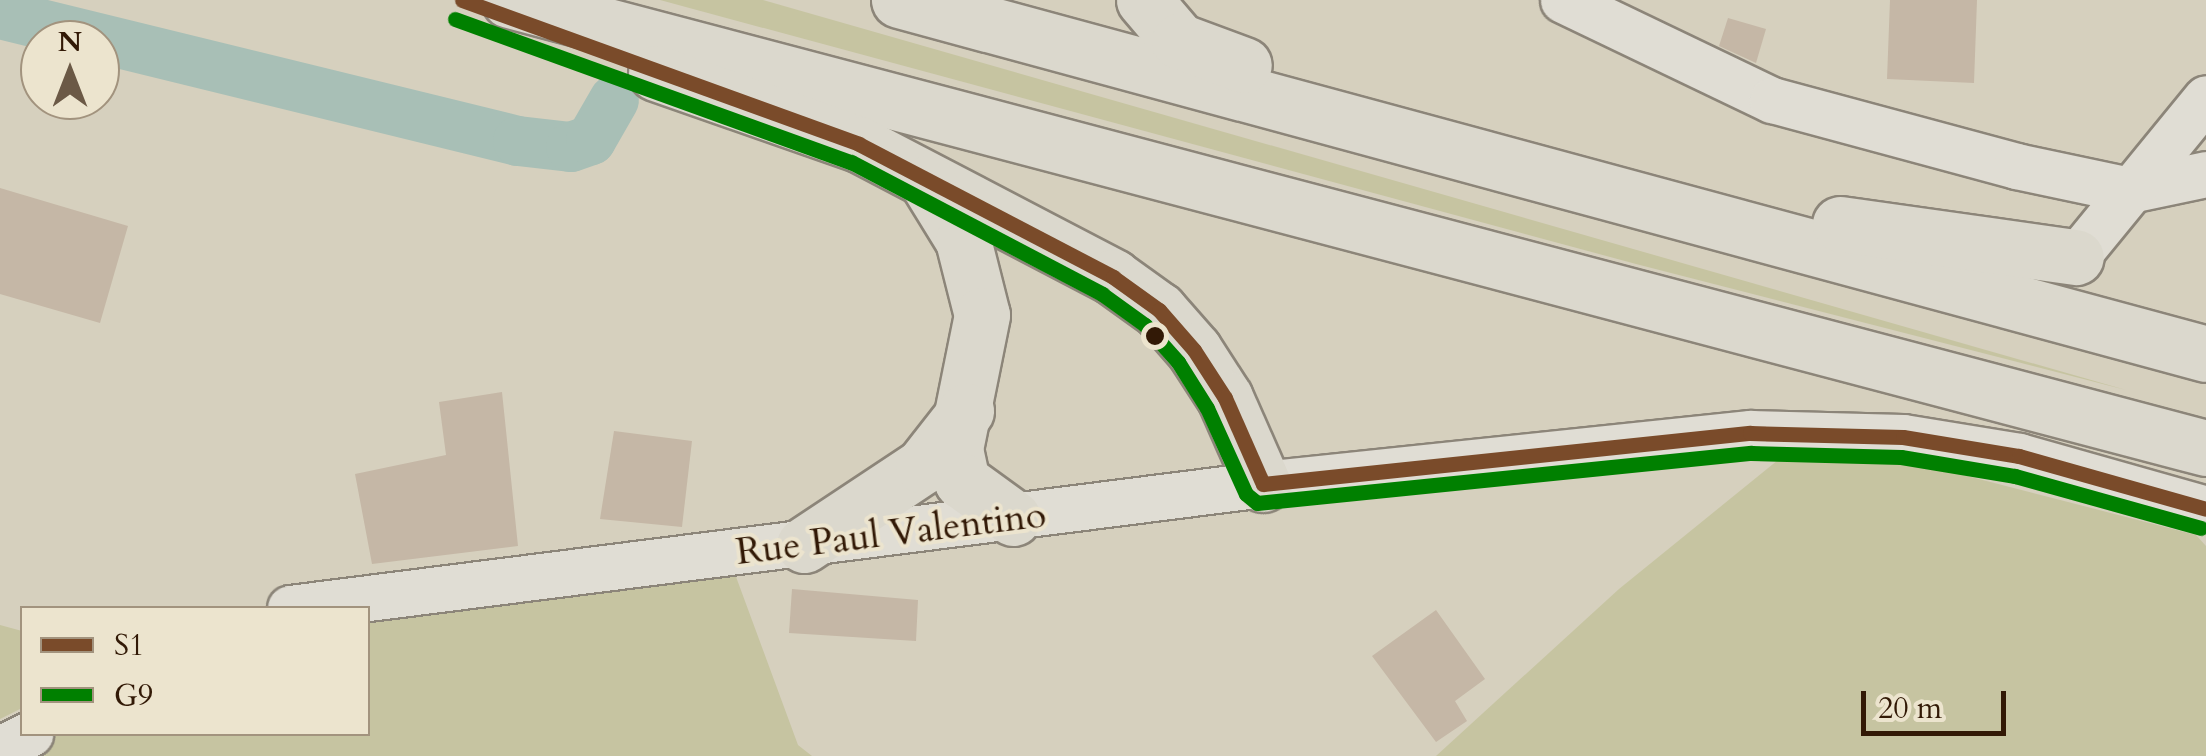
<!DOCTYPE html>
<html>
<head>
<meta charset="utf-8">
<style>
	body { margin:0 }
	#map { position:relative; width:2206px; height:756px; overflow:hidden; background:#d6d0be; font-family:Cardo,serif }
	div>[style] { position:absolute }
	.green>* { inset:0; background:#c6c4a1 }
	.canal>* { height:50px; margin:-25px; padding:0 25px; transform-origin:25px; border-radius:25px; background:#a8bfb6 }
	.building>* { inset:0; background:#c5b7a6 }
	.roads { filter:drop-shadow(2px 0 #8c8579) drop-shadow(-2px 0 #8c8579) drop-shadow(0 2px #8c8579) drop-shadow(0 -2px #8c8579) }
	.minor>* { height:45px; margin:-22.5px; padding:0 22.5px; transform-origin:22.5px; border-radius:22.5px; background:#e0ddd4 }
	.trunk>* { height:55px; margin:-27.5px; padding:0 27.5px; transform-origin:27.5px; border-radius:27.5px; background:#dbd8cd }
	.bus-1>* { height:15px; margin:-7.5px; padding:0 7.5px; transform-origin:7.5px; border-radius:7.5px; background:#7a4b2a }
	.bus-2>* { height:15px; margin:-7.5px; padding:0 7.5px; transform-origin:7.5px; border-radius:7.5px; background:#008000 }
	.dots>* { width:28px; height:28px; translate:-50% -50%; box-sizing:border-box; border:5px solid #ece4ce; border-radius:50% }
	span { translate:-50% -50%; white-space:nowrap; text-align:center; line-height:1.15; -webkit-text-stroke:8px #ece4ce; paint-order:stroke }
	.street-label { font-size:38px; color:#321906 }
	.legend { position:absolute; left:20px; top:606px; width:350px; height:130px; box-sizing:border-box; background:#ece4ce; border:2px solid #a2937e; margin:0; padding:12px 18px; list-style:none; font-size:30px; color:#321906 }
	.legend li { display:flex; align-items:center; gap:20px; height:50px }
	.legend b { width:50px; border:2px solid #a2937e }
	.north { position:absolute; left:20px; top:20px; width:100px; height:100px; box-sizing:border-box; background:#ece4ce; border:2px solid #a2937e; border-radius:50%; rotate:0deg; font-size:28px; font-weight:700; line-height:40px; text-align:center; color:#321906 }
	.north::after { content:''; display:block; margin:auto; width:35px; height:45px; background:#6b5946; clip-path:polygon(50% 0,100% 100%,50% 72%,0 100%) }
	.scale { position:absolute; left:1861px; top:691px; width:145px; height:45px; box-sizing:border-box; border:5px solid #321906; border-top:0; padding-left:12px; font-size:30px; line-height:35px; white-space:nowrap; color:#321906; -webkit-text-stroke:8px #ece4ce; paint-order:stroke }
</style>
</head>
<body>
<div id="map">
	<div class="green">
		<i style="clip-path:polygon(660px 0,763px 0,2126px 390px,1636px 264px)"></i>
		<i style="clip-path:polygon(1778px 460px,1913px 462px,2196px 535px,2206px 546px,2206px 756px,1436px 756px,1619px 589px)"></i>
		<i style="clip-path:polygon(728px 555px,798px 745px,812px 756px,12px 756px,30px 734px,368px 734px,368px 608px)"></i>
		<i style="clip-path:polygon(0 625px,22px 631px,22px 708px,0 719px)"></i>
	</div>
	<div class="canal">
		<i style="left:0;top:14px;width:533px;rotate:13.78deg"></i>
		<i style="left:518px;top:141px;width:53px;rotate:6.5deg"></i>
		<i style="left:571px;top:147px;width:21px;rotate:-19deg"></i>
		<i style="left:591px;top:140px;width:46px;rotate:-60.1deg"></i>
	</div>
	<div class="building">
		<i style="clip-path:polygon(1890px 0,1977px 0,1974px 83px,1887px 79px)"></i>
		<i style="clip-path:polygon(1728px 18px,1766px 29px,1756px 63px,1719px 46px)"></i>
		<i style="clip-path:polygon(0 188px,128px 226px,100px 323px,0 294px)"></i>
		<i style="clip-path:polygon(502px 392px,518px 546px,372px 564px,355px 474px,446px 455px,439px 402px)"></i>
		<i style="clip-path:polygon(614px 431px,692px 441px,682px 527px,600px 519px)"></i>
		<i style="clip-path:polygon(792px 589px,918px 600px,916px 641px,789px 633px)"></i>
		<i style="clip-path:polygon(1436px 610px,1485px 679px,1455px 701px,1467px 721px,1436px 742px,1372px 656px)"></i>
	</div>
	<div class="roads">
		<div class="minor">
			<i style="left:1563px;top:0;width:232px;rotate:25.6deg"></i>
			<i style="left:1772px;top:100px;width:253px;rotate:15.1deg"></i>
			<i style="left:2016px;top:166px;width:116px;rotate:11.9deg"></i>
			<i style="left:2130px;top:190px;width:78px;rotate:-11.9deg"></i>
			<i style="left:2076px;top:257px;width:205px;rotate:-50.7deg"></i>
			<i style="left:290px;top:608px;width:981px;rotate:-7.26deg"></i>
			<i style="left:1263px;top:484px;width:490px;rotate:-6deg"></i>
			<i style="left:1750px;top:433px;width:153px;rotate:1.5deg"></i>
			<i style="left:1903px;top:437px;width:118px;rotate:9.3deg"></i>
			<i style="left:2019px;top:456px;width:194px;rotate:15.8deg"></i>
			<i style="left:0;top:749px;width:34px;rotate:-27deg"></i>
		</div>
		<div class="trunk">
			<i style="left:509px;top:0;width:1755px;rotate:14.79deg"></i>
			<i style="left:899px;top:0;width:1354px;rotate:15.15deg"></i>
			<i style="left:1144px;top:0;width:54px;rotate:49.5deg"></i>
			<i style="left:1179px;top:41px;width:69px;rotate:20.3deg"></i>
			<i style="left:656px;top:73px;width:215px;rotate:19.3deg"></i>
			<i style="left:859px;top:144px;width:287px;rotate:27.6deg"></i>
			<i style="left:1113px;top:277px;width:57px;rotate:35.7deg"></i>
			<i style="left:1159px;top:310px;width:53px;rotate:48.8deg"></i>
			<i style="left:1194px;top:350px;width:57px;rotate:57.1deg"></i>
			<i style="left:1225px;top:398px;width:94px;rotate:66.2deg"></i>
			<i style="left:928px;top:183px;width:67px;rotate:58.4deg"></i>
			<i style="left:963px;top:240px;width:77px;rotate:75.8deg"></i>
			<i style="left:982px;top:315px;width:137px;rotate:101.4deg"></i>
			<i style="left:955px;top:449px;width:33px;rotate:78deg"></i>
			<i style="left:962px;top:481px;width:63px;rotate:36deg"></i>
			<i style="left:1840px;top:224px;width:238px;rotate:8deg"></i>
			<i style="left:804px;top:545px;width:143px;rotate:-33.6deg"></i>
			<i style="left:923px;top:466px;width:70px;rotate:-52deg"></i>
		</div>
	</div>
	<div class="bus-1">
		<i style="left:462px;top:0;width:422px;rotate:19.9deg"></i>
		<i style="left:859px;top:144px;width:287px;rotate:27.6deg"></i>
		<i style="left:1113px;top:277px;width:57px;rotate:35.7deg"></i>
		<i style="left:1159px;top:310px;width:53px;rotate:48.8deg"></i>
		<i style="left:1194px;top:350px;width:57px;rotate:57.1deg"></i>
		<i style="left:1225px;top:398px;width:94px;rotate:66.2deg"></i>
		<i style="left:1263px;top:484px;width:490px;rotate:-6deg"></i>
		<i style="left:1750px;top:433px;width:153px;rotate:1.5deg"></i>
		<i style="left:1903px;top:437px;width:118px;rotate:9.3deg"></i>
		<i style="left:2019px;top:456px;width:194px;rotate:15.8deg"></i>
	</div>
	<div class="bus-2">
		<i style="left:455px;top:19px;width:421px;rotate:19.9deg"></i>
		<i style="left:851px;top:162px;width:284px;rotate:27.7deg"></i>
		<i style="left:1102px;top:294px;width:53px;rotate:35.8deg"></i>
		<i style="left:1145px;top:325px;width:50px;rotate:48.3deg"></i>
		<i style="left:1178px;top:362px;width:54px;rotate:57.8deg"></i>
		<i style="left:1207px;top:408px;width:94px;rotate:65.6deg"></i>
		<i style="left:1246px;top:494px;width:14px;rotate:39deg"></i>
		<i style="left:1257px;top:503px;width:497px;rotate:-5.8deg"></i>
		<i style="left:1751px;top:453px;width:150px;rotate:1.5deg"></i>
		<i style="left:1901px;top:457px;width:116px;rotate:9.5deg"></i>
		<i style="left:2015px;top:476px;width:193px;rotate:15.6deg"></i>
	</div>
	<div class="dots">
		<i style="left:1155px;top:336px;background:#321906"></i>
	</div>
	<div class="street-label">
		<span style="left:891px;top:534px;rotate:-7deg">Rue Paul Valentino</span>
	</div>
	<ul class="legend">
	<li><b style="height:12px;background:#7a4b2a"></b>S1</li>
	<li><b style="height:12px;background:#008000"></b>G9</li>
	</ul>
	<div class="north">N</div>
	<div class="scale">20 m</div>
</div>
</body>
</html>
